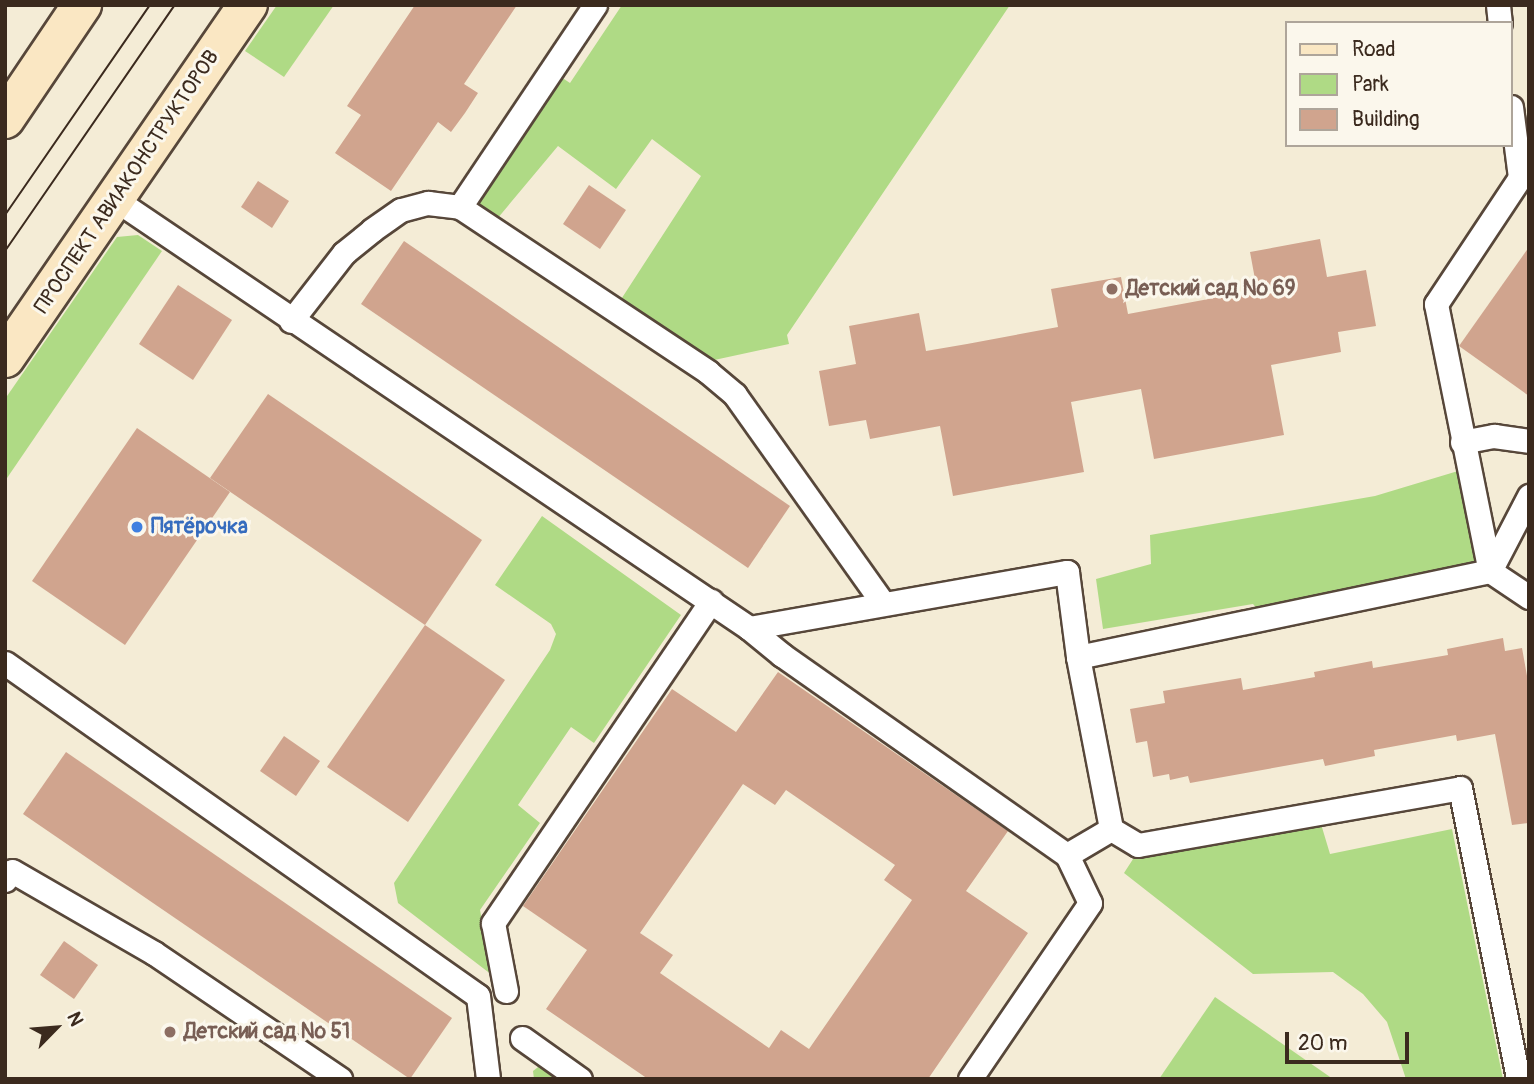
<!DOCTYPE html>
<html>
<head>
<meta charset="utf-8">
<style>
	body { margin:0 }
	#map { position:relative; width:1534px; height:1084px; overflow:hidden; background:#f4ecd6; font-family:Pangolin,sans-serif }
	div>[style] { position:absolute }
	.green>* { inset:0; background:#afda85 }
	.building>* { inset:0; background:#d0a48e }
	.roads { filter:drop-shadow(2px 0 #57473a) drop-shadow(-2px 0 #57473a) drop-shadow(0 2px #57473a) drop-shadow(0 -2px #57473a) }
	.lane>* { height:23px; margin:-11.5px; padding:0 11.5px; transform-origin:11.5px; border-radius:11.5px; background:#fff }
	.secondary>* { height:38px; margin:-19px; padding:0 19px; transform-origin:19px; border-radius:19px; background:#fae7c3 }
	.tram>* { height:2px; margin:-1px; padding:0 1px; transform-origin:1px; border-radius:1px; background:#3b2a1e }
	.dots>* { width:19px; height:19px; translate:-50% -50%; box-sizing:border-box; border:4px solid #fbf7ec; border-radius:50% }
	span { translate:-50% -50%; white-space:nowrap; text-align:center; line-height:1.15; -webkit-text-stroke:6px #fbf7ec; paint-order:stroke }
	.street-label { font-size:21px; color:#3b2a1e }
	.education-label { font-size:21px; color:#785e54; font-weight:700 }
	.left { translate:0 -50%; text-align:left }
	.shop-label { font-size:21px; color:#366cbe; font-weight:700 }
	.frame { position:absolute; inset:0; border:7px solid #3b2a1e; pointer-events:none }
	.legend { position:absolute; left:1285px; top:21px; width:228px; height:126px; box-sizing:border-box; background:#fbf7ec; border:2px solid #aea59a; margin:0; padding:9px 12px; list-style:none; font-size:21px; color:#3b2a1e }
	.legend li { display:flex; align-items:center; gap:14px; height:35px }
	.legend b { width:35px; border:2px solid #aea59a }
	.north { position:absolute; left:21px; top:993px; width:70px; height:70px; -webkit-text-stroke:5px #fbf7ec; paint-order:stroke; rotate:65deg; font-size:19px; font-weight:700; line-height:28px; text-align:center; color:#3b2a1e }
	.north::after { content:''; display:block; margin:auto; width:24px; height:32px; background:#3b2a1e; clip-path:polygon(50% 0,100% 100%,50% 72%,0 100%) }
	.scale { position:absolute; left:1285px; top:1032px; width:124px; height:32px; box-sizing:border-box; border:4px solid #3b2a1e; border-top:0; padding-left:9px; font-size:21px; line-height:24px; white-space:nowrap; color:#3b2a1e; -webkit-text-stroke:5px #fbf7ec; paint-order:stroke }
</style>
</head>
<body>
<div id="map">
	<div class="green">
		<i style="clip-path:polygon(277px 5px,334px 5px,284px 77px,245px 51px)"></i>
		<i style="clip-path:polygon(622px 5px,1010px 5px,787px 335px,789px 344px,705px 362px,618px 304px,701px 176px,652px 139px,616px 189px,558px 146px,497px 219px,475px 204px,558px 75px,570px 83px)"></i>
		<i style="clip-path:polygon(138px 235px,162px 251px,5px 481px,5px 399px,117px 237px)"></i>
		<i style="clip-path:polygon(1458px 471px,1477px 564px,1259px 611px,1253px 604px,1103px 629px,1096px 579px,1151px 564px,1150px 535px,1375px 496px)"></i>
		<i style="clip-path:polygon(542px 516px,681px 615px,594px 743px,571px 727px,518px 805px,540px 823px,480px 910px,492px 975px,398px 903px,394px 883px,550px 650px,556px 634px,551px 624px,495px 585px)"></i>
		<i style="clip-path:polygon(1321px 824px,1330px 854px,1452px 829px,1503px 1079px,1406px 1079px,1387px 1022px,1363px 994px,1333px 972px,1253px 974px,1124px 873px,1135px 856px)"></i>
		<i style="clip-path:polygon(1215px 997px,1333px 1079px,1159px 1079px)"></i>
		<i style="clip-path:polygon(542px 1064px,563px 1079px,534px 1079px,533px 1071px)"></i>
	</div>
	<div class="building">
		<i style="clip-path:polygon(415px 5px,517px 5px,464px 84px,478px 93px,465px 113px,451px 132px,438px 122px,391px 191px,335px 153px,361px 115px,347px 106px)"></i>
		<i style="clip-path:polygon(258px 181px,289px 201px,272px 228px,241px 207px)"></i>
		<i style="clip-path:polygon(589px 185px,626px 210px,600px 249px,563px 224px)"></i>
		<i style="clip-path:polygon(1320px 239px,1327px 277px,1366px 270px,1376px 326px,1338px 332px,1341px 352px,1271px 365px,1284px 435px,1154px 459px,1141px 389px,1071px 402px,1084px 472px,953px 496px,940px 426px,870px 439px,866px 420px,829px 426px,819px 371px,856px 364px,849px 326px,919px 313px,926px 351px,967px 344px,1058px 327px,1051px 289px,1121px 277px,1128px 314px,1257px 290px,1250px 252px)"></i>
		<i style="clip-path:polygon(404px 241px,790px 506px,748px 568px,361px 304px)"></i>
		<i style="clip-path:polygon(1529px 247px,1529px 396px,1459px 346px)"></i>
		<i style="clip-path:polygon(178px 285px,232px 320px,193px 380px,139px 344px)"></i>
		<i style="clip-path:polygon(268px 394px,482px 540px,425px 625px,210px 478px)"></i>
		<i style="clip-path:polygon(137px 428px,230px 492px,125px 645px,32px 581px)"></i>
		<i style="clip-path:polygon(425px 625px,505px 680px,408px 822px,327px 767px)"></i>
		<i style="clip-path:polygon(1503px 638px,1505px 651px,1522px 648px,1529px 687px,1529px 823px,1512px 825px,1495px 734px,1457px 741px,1456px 735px,1374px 750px,1375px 756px,1325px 766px,1323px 759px,1190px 783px,1188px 776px,1170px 780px,1169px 774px,1153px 777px,1147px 741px,1136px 743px,1130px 709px,1165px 703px,1163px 691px,1241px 678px,1243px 690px,1315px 677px,1314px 672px,1372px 661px,1373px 668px,1448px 655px,1447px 649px)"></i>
		<i style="clip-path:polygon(evenodd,778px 672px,1008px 831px,966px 891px,1028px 933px,928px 1079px,648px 1079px,546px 1009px,587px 950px,523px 906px,672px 689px,736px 732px,778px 672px,743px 784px,775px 805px,786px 790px,895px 865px,884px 880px,912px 900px,809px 1049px,781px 1030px,769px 1048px,660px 973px,673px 955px,640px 933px,743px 784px)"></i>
		<i style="clip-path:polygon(284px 736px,320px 761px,296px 796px,260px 771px)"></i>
		<i style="clip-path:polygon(66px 752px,452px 1018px,410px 1079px,23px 814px)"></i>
		<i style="clip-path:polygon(64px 941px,98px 965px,74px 999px,40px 975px)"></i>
	</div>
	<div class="roads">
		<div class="lane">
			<i style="left:595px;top:5px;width:243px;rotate:123.8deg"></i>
			<i style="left:460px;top:207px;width:298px;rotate:33.6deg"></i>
			<i style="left:708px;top:372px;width:35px;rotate:40deg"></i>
			<i style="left:735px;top:395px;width:255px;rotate:54.6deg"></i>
			<i style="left:1498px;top:5px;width:18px;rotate:84deg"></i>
			<i style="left:1511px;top:107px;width:71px;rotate:82.7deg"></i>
			<i style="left:1529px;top:164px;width:168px;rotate:123.6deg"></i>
			<i style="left:1436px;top:304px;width:272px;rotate:78.6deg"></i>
			<i style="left:1490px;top:571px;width:47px;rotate:33.7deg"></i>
			<i style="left:116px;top:200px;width:764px;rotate:34.06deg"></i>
			<i style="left:749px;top:628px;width:323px;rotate:-10deg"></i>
			<i style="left:1067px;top:572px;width:86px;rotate:82.6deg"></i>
			<i style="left:1078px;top:657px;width:421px;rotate:-11.8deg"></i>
			<i style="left:1490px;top:571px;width:85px;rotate:-62.5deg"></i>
			<i style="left:291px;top:321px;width:86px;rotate:-52.1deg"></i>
			<i style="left:344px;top:253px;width:36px;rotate:-39deg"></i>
			<i style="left:372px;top:230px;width:35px;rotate:-35deg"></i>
			<i style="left:401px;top:210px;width:28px;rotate:-15deg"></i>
			<i style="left:428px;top:203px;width:32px;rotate:7deg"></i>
			<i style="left:1462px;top:442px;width:33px;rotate:-11deg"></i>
			<i style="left:1494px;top:436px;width:35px;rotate:8deg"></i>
			<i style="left:749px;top:628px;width:43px;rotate:39.3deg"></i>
			<i style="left:782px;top:655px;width:348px;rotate:35.1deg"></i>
			<i style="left:1067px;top:855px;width:53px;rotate:64.4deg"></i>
			<i style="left:1090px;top:903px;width:213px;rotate:124.3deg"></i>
			<i style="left:1078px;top:657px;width:175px;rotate:79.1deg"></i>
			<i style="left:1111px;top:829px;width:31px;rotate:31deg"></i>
			<i style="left:1138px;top:845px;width:327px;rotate:-10deg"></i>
			<i style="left:1460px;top:788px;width:297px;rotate:78.7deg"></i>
			<i style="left:5px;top:663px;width:578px;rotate:35.15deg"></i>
			<i style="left:478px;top:996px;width:84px;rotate:83.1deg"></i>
			<i style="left:1067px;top:855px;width:51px;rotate:-30.6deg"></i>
			<i style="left:5px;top:880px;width:11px;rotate:-52deg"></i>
			<i style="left:12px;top:871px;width:164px;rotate:30deg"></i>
			<i style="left:154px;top:953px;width:225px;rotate:34.1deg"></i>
			<i style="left:506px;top:991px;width:69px;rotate:-100.8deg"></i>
			<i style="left:493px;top:923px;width:389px;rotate:-55.9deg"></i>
			<i style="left:522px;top:1038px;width:71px;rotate:35.3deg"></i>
		</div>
		<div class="secondary">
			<i style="left:5px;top:119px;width:138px;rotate:-56deg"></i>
			<i style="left:5px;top:358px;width:429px;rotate:-55.5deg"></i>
		</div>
	</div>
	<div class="tram">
		<i style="left:5px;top:215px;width:255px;rotate:-55.4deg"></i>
		<i style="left:5px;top:251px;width:299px;rotate:-55.4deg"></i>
	</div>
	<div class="dots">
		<i style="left:1112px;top:289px;background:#8d6e63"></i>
		<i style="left:137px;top:527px;background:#3f7fe0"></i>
		<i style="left:170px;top:1032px;background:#8d6e63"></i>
	</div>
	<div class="street-label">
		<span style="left:127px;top:182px;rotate:-56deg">ПРОСПЕКТ АВИАКОНСТРУКТОРОВ</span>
	</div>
	<div class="education-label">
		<span class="left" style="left:1126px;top:289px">Детский сад № 69</span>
		<span class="left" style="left:184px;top:1032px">Детский сад № 51</span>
	</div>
	<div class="shop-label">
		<span class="left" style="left:151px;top:527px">Пятёрочка</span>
	</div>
	<div class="frame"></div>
	<ul class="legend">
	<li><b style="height:9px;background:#fae7c3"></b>Road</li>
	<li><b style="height:19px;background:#afda85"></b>Park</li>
	<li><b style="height:19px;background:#d0a48e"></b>Building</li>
	</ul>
	<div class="north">N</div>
	<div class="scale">20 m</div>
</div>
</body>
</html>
